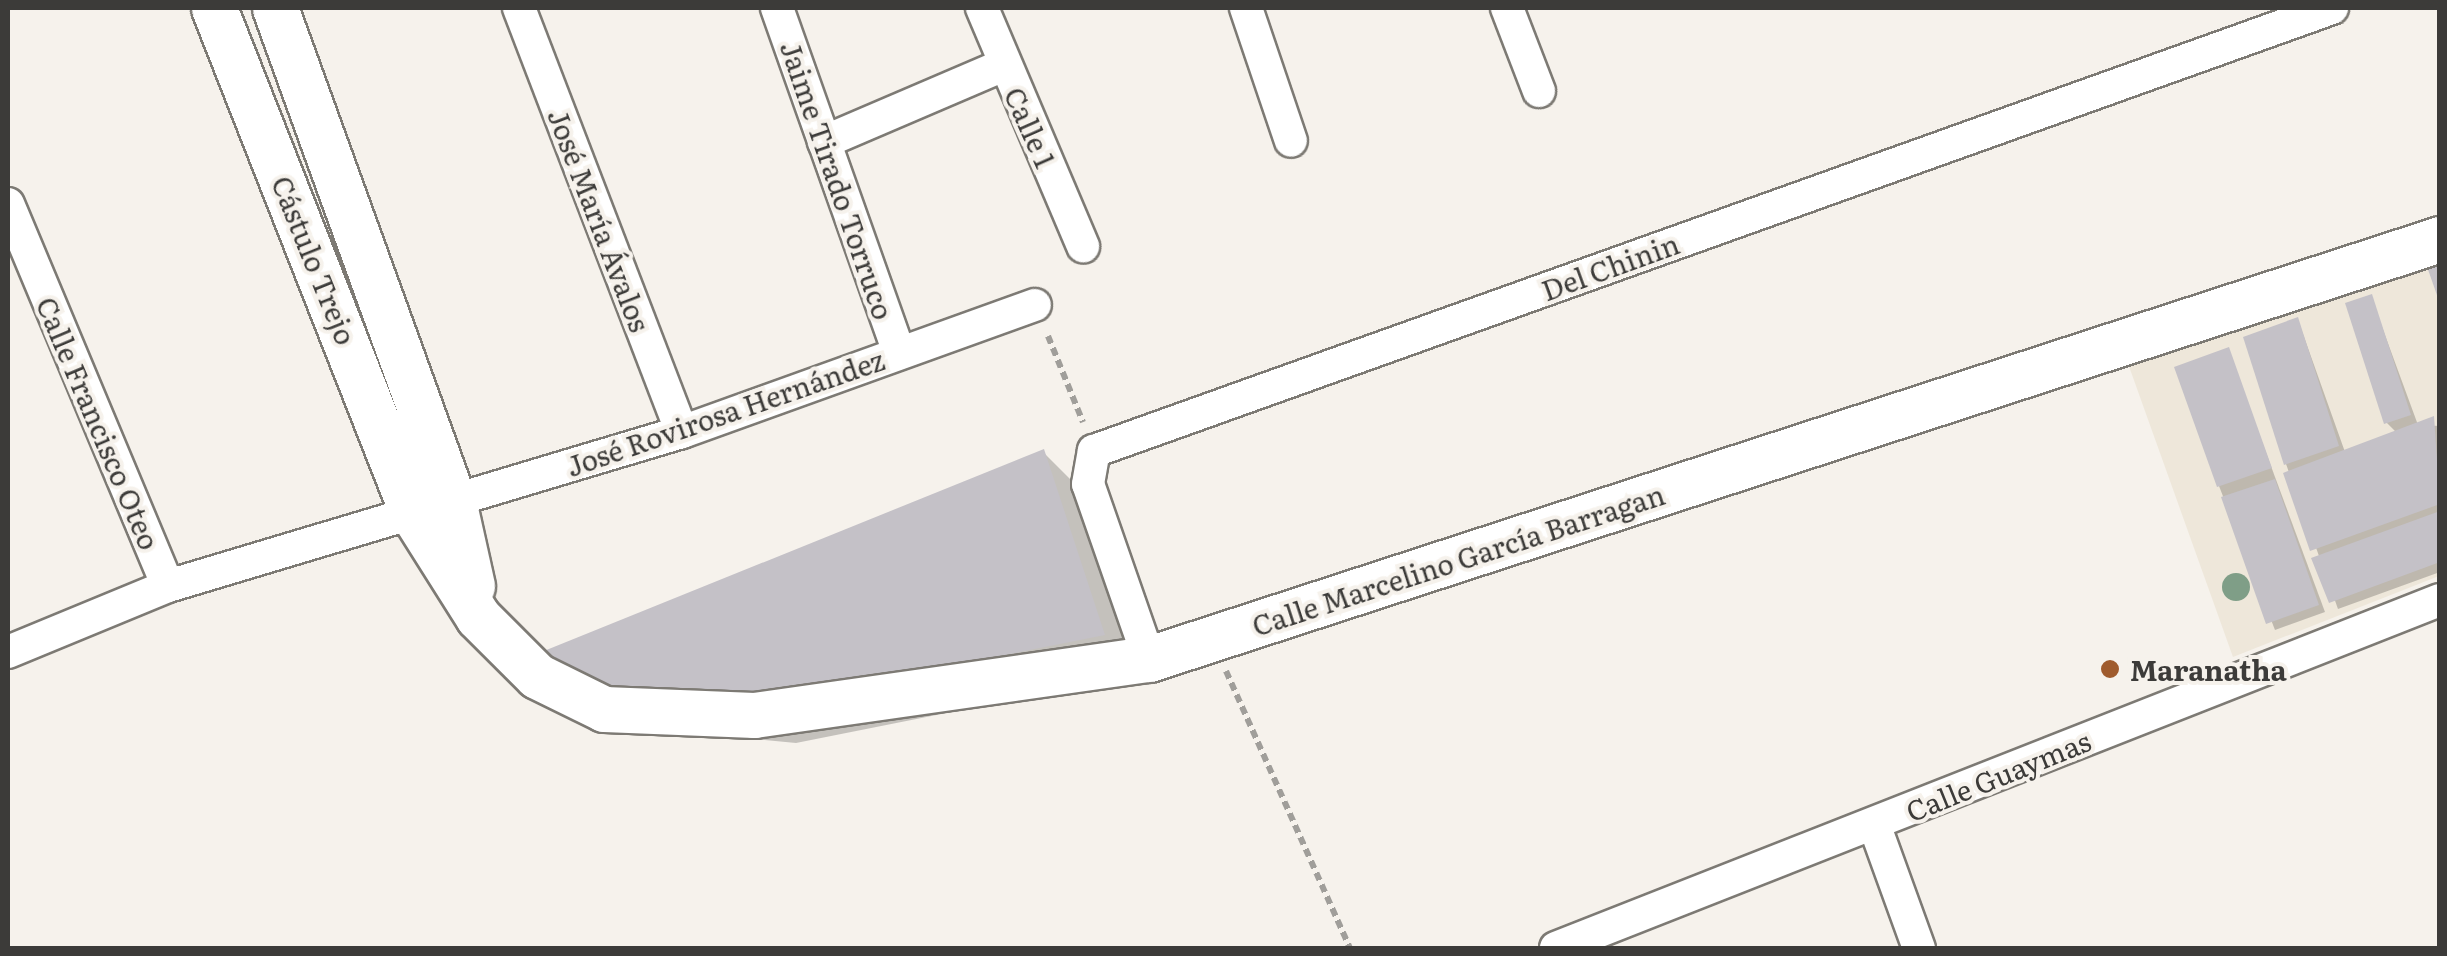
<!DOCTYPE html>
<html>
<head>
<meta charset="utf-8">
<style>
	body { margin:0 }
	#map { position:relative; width:2447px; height:956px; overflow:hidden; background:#f6f2ec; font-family:Literata,serif }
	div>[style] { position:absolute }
	.built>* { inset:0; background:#eee7da }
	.shadow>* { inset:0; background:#0003 }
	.building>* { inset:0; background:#c4c1c7 }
	.path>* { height:6px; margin-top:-3px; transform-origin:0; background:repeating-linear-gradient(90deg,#a09e9a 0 8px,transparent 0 13px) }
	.roads { filter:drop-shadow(2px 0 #7d7a74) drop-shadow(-2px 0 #7d7a74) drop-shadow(0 2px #7d7a74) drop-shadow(0 -2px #7d7a74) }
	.street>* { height:32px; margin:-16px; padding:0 16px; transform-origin:16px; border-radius:16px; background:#fff }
	.secondary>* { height:45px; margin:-22.5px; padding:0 22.5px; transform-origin:22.5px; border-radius:22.5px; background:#fff }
	.trees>* { width:28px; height:28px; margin:-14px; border-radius:50%; background:#7f9e87 }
	.dots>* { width:28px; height:28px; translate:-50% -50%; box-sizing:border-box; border:5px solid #f6f2ec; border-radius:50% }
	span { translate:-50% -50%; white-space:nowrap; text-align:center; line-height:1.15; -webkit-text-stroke:8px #f6f2ec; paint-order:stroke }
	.street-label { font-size:28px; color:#3c3b39 }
	.poi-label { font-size:28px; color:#3c3b39; font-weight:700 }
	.left { translate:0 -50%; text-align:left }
	.frame { position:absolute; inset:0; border:10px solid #3c3b39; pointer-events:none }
</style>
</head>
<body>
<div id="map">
	<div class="built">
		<i style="clip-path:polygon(2426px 264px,2440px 303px,2439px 576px,2233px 657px,2126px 358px)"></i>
	</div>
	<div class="shadow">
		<i style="clip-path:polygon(2371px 297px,2418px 425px,2440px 426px,2440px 572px,2338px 609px,2286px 464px,2298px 320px,2345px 452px,2397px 433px,2386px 422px)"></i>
		<i style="clip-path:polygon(2228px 350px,2325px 612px,2275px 630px,2219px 486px)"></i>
		<i style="clip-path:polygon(1043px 452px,1082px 491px,1143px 674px,796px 743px,636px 728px)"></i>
	</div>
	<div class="building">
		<i style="clip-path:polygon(2440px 260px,2440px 301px,2439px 301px,2426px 264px)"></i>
		<i style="clip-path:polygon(2372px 294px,2411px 415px,2384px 424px,2345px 303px)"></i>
		<i style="clip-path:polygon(2298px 317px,2339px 446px,2284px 465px,2243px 337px)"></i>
		<i style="clip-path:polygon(2229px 347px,2272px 468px,2217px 487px,2174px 367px)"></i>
		<i style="clip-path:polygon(2434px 416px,2440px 504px,2310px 551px,2283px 473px)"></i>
		<i style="clip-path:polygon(1044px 449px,1105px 635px,756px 705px,594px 690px,534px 655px)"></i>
		<i style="clip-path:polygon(2275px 479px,2319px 605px,2266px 624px,2221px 497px)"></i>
		<i style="clip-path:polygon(2440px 511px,2440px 562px,2329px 603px,2311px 558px)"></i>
	</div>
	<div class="path">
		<i style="left:1048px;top:336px;width:93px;rotate:67.9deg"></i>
		<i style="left:1226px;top:671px;width:303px;rotate:65.9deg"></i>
	</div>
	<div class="roads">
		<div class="street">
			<i style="left:519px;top:8px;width:454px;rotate:69deg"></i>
			<i style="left:777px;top:8px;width:366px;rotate:70.5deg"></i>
			<i style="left:982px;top:8px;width:259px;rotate:67deg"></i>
			<i style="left:1246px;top:8px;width:140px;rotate:71.3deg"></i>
			<i style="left:1507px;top:8px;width:89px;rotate:68.9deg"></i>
			<i style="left:824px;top:142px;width:196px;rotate:-23.2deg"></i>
			<i style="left:8px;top:204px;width:414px;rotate:67.3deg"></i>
			<i style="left:8px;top:652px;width:173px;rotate:-22.4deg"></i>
			<i style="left:168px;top:586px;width:537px;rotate:-16.68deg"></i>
			<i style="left:682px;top:432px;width:375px;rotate:-19.8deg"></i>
			<i style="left:1149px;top:659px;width:185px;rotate:-109.2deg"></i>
			<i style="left:1088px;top:484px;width:34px;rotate:-80deg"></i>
			<i style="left:1094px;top:451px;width:1315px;rotate:-19.69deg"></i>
			<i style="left:1874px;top:824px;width:132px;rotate:70.1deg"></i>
			<i style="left:1556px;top:948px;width:950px;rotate:-21.49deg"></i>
		</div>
		<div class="secondary">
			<i style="left:214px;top:8px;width:544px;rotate:68.53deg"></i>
			<i style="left:413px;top:514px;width:122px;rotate:57.7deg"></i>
			<i style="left:478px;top:617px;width:83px;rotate:45deg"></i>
			<i style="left:537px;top:676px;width:75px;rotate:26.2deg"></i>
			<i style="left:604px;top:709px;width:150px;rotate:2.3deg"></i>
			<i style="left:754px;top:715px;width:399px;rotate:-8.1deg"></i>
			<i style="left:1149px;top:659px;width:1358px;rotate:-18.02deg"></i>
			<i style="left:275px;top:8px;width:523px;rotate:70.11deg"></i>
			<i style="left:453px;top:500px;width:88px;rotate:77.5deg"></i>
		</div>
	</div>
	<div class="trees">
		<i style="left:2236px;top:587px"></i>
	</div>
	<div class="dots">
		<i style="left:2110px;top:669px;background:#9f5b2d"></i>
	</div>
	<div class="street-label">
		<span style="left:1031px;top:127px;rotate:66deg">Calle 1</span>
		<span style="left:838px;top:180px;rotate:71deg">Jaime Tirado Torruco</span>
		<span style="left:600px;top:220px;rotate:69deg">José María Ávalos</span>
		<span style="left:315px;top:260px;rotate:68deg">Cástulo Trejo</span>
		<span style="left:1610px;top:266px;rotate:-20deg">Del Chinin</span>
		<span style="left:725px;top:412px;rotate:-19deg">José Rovirosa Hernández</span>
		<span style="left:99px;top:423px;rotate:67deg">Calle Francisco Oteo</span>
		<span style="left:1458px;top:559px;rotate:-18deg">Calle Marcelino García Barragan</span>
		<span style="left:1998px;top:775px;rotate:-22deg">Calle Guaymas</span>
	</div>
	<div class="poi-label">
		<span class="left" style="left:2130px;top:669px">Maranatha</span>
	</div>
	<div class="frame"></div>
</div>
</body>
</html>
